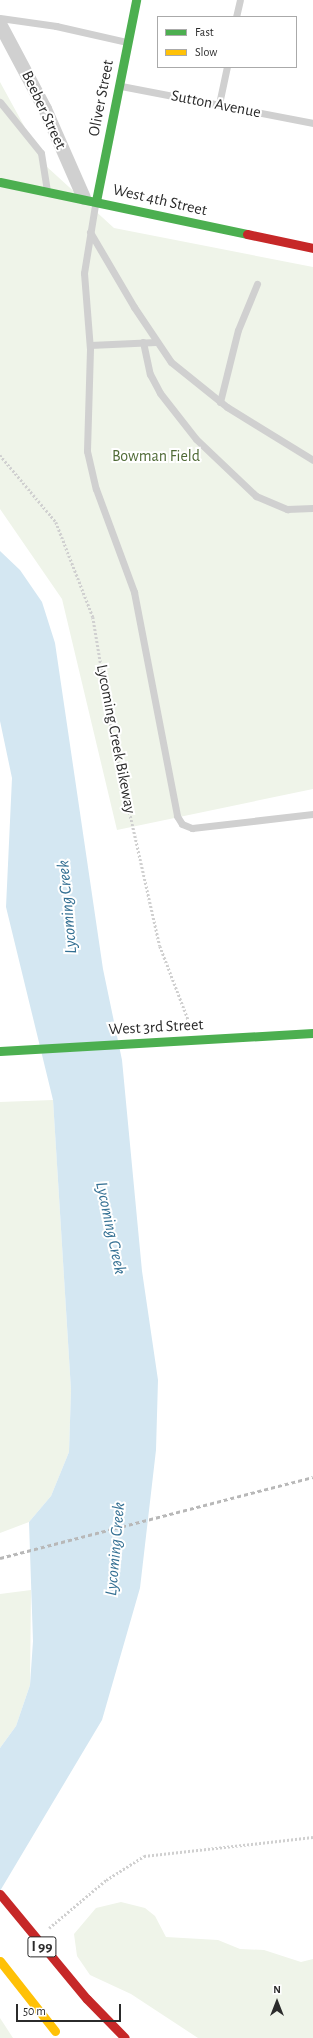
<!DOCTYPE html>
<html>
<head>
<meta charset="utf-8">
<style>
	body { margin:0 }
	#map { position:relative; width:313px; height:2038px; overflow:hidden; background:#fff; font-family:"Alegreya Sans",sans-serif }
	div>[style] { position:absolute }
	.green>* { inset:0; background:#eff4e9 }
	.water>* { inset:0; background:#d4e7f2 }
	.path>* { height:2.5px; margin-top:-1.25px; transform-origin:0; background:repeating-linear-gradient(90deg,#d0d0d0 0 2px,transparent 0 4px) }
	.lane>* { height:7px; margin:-3.5px; padding:0 3.5px; transform-origin:3.5px; border-radius:3.5px; background:#d0d0d0 }
	.street>* { height:14px; margin:-7px; padding:0 7px; transform-origin:7px; border-radius:7px; background:#d0d0d0 }
	.fast>* { height:9px; margin:-4.5px; padding:0 4.5px; transform-origin:4.5px; border-radius:4.5px; background:#4caf50 }
	.jam>* { height:9px; margin:-4.5px; padding:0 4.5px; transform-origin:4.5px; border-radius:4.5px; background:#c62828 }
	.rail>* { height:3px; margin-top:-1.5px; transform-origin:0; background:repeating-linear-gradient(90deg,#b8b8b8 0 4px,transparent 0 7px) }
	.slow-bridge>* { height:9px; margin:-4.5px; padding:0 4.5px; transform-origin:4.5px; border-radius:4.5px; background:#ffc107 }
	.jam-bridge>* { height:9px; margin:-4.5px; padding:0 4.5px; transform-origin:4.5px; border-radius:4.5px; background:#c62828 }
	span { translate:-50% -50%; white-space:nowrap; text-align:center; line-height:1.15; -webkit-text-stroke:4px #fff; paint-order:stroke }
	.shield-label span { padding:1px 3px; background:#fff; border:1px solid; border-radius:3px; -webkit-text-stroke-width:0 }
	.shield-label { font-size:15px; color:#2b2b2b; font-weight:700 }
	.street-label { font-size:16px; color:#2b2b2b }
	.park-label { font-size:16px; color:#4f6a36 }
	.water-label { font-size:17px; color:#347093; font-style:italic }
	.legend { position:absolute; left:157px; top:16px; width:140px; height:52px; box-sizing:border-box; background:#fff; border:1px solid #aaa; margin:0; padding:5px 7px; list-style:none; font-size:12px; color:#2b2b2b }
	.legend li { display:flex; align-items:center; gap:8px; height:20px }
	.legend b { width:20px; border:1px solid #aaa }
	.north { position:absolute; left:257px; top:1982px; width:40px; height:40px; -webkit-text-stroke:3px #fff; paint-order:stroke; rotate:0deg; font-size:11px; font-weight:700; line-height:16px; text-align:center; color:#2b2b2b }
	.north::after { content:''; display:block; margin:auto; width:14px; height:18px; background:#2b2b2b; clip-path:polygon(50% 0,100% 100%,50% 72%,0 100%) }
	.scale { position:absolute; left:16px; top:2004px; width:105px; height:18px; box-sizing:border-box; border:2px solid #2b2b2b; border-top:0; padding-left:5px; font-size:12px; line-height:14px; white-space:nowrap; color:#2b2b2b; -webkit-text-stroke:3px #fff; paint-order:stroke }
</style>
</head>
<body>
<div id="map">
	<div class="green">
		<i style="clip-path:polygon(0 82px,46px 166px,114px 228px,313px 267px,313px 789px,117px 830px,62px 599px,0 509px)"></i>
		<i style="clip-path:polygon(53px 1100px,71px 1390px,69px 1452px,51px 1496px,29px 1522px,0 1533px,0 1102px)"></i>
		<i style="clip-path:polygon(31px 1590px,30px 1685px,16px 1726px,0 1748px,0 1594px)"></i>
		<i style="clip-path:polygon(121px 1902px,145px 1908px,155px 1916px,166px 1937px,218px 1940px,240px 1949px,264px 1950px,301px 1962px,313px 1959px,313px 2038px,198px 2038px,131px 1994px,90px 1975px,77px 1956px,74px 1934px,96px 1908px)"></i>
		<i style="clip-path:polygon(0 2018px,13px 2038px,0 2038px)"></i>
	</div>
	<div class="water">
		<i style="clip-path:polygon(0 551px,20px 570px,42px 602px,55px 643px,103px 969px,122px 1060px,142px 1271px,158px 1380px,156px 1450px,140px 1588px,102px 1720px,0 1891px,0 1748px,16px 1726px,30px 1685px,33px 1641px,29px 1522px,51px 1496px,69px 1452px,71px 1390px,53px 1100px,6px 907px,12px 778px,0 721px)"></i>
	</div>
	<div class="path">
		<i style="left:0;top:455px;width:87px;rotate:50.1deg"></i>
		<i style="left:56px;top:522px;width:102px;rotate:68.7deg"></i>
		<i style="left:93px;top:617px;width:123px;rotate:80.6deg"></i>
		<i style="left:113px;top:738px;width:213px;rotate:77.3deg"></i>
		<i style="left:160px;top:946px;width:84px;rotate:69deg"></i>
		<i style="left:49px;top:1928px;width:75px;rotate:-40.1deg"></i>
		<i style="left:106px;top:1880px;width:45px;rotate:-32.3deg"></i>
		<i style="left:144px;top:1856px;width:170px;rotate:-6.4deg"></i>
	</div>
	<div class="lane">
		<i style="left:236px;top:17px;width:17px;rotate:-77deg"></i>
		<i style="left:0;top:18px;width:57px;rotate:8.1deg"></i>
		<i style="left:56px;top:26px;width:73px;rotate:12.7deg"></i>
		<i style="left:121px;top:86px;width:196px;rotate:10.9deg"></i>
		<i style="left:0;top:102px;width:65px;rotate:51.2deg"></i>
		<i style="left:41px;top:153px;width:36px;rotate:81deg"></i>
		<i style="left:219px;top:104px;width:38px;rotate:-78deg"></i>
		<i style="left:95px;top:205px;width:69px;rotate:99.2deg"></i>
		<i style="left:84px;top:273px;width:76px;rotate:85.5deg"></i>
		<i style="left:90px;top:349px;width:102px;rotate:91.7deg"></i>
		<i style="left:87px;top:451px;width:39px;rotate:77deg"></i>
		<i style="left:96px;top:489px;width:110px;rotate:69.7deg"></i>
		<i style="left:134px;top:592px;width:228px;rotate:79.1deg"></i>
		<i style="left:177px;top:816px;width:9px;rotate:58deg"></i>
		<i style="left:182px;top:824px;width:11px;rotate:22deg"></i>
		<i style="left:192px;top:828px;width:122px;rotate:-6.6deg"></i>
		<i style="left:90px;top:232px;width:87px;rotate:59.6deg"></i>
		<i style="left:134px;top:307px;width:66px;rotate:56.1deg"></i>
		<i style="left:171px;top:362px;width:72px;rotate:38.8deg"></i>
		<i style="left:227px;top:407px;width:101px;rotate:31.6deg"></i>
		<i style="left:143px;top:342px;width:33px;rotate:78deg"></i>
		<i style="left:150px;top:374px;width:21px;rotate:62deg"></i>
		<i style="left:160px;top:393px;width:58px;rotate:52deg"></i>
		<i style="left:196px;top:439px;width:83px;rotate:43.5deg"></i>
		<i style="left:256px;top:496px;width:34px;rotate:23deg"></i>
		<i style="left:287px;top:509px;width:26px;rotate:-2deg"></i>
		<i style="left:90px;top:345px;width:66px;rotate:-2.6deg"></i>
		<i style="left:220px;top:402px;width:74px;rotate:-76deg"></i>
		<i style="left:238px;top:330px;width:50px;rotate:-67.6deg"></i>
	</div>
	<div class="street">
		<i style="left:0;top:24px;width:96px;rotate:62.1deg"></i>
		<i style="left:45px;top:109px;width:97px;rotate:66.3deg"></i>
	</div>
	<div class="fast">
		<i style="left:0;top:182px;width:252px;rotate:11.9deg"></i>
		<i style="left:96px;top:201px;width:205px;rotate:-78.7deg"></i>
		<i style="left:0;top:1051px;width:314px;rotate:-3.3deg"></i>
	</div>
	<div class="jam">
		<i style="left:247px;top:234px;width:67px;rotate:12deg"></i>
		<i style="left:87px;top:1999px;width:54px;rotate:45.7deg"></i>
	</div>
	<div class="rail">
		<i style="left:0;top:1558px;width:323px;rotate:-14.5deg"></i>
	</div>
	<div class="slow-bridge">
		<i style="left:0;top:1961px;width:89px;rotate:51.8deg"></i>
	</div>
	<div class="jam-bridge">
		<i style="left:0;top:1894px;width:136px;rotate:50.4deg"></i>
	</div>
	<div class="shield-label">
		<span style="left:42px;top:1947px">I 99</span>
	</div>
	<div class="street-label">
		<span style="left:101px;top:98px;rotate:-79deg">Oliver Street</span>
		<span style="left:216px;top:104px;rotate:11deg">Sutton Avenue</span>
		<span style="left:44px;top:110px;rotate:65deg">Beeber Street</span>
		<span style="left:160px;top:200px;rotate:13deg">West 4th Street</span>
		<span style="left:116px;top:739px;rotate:79deg">Lycoming Creek Bikeway</span>
		<span style="left:156px;top:1027px;rotate:-3deg">West 3rd Street</span>
	</div>
	<div class="park-label">
		<span style="left:156px;top:456px">Bowman Field</span>
	</div>
	<div class="water-label">
		<span style="left:67px;top:907px;rotate:-95deg">Lycoming Creek</span>
		<span style="left:111px;top:1228px;rotate:78deg">Lycoming Creek</span>
		<span style="left:115px;top:1549px;rotate:-85deg">Lycoming Creek</span>
	</div>
	<ul class="legend">
	<li><b style="height:5px;background:#4caf50"></b>Fast</li>
	<li><b style="height:5px;background:#ffc107"></b>Slow</li>
	</ul>
	<div class="north">N</div>
	<div class="scale">50 m</div>
</div>
</body>
</html>
